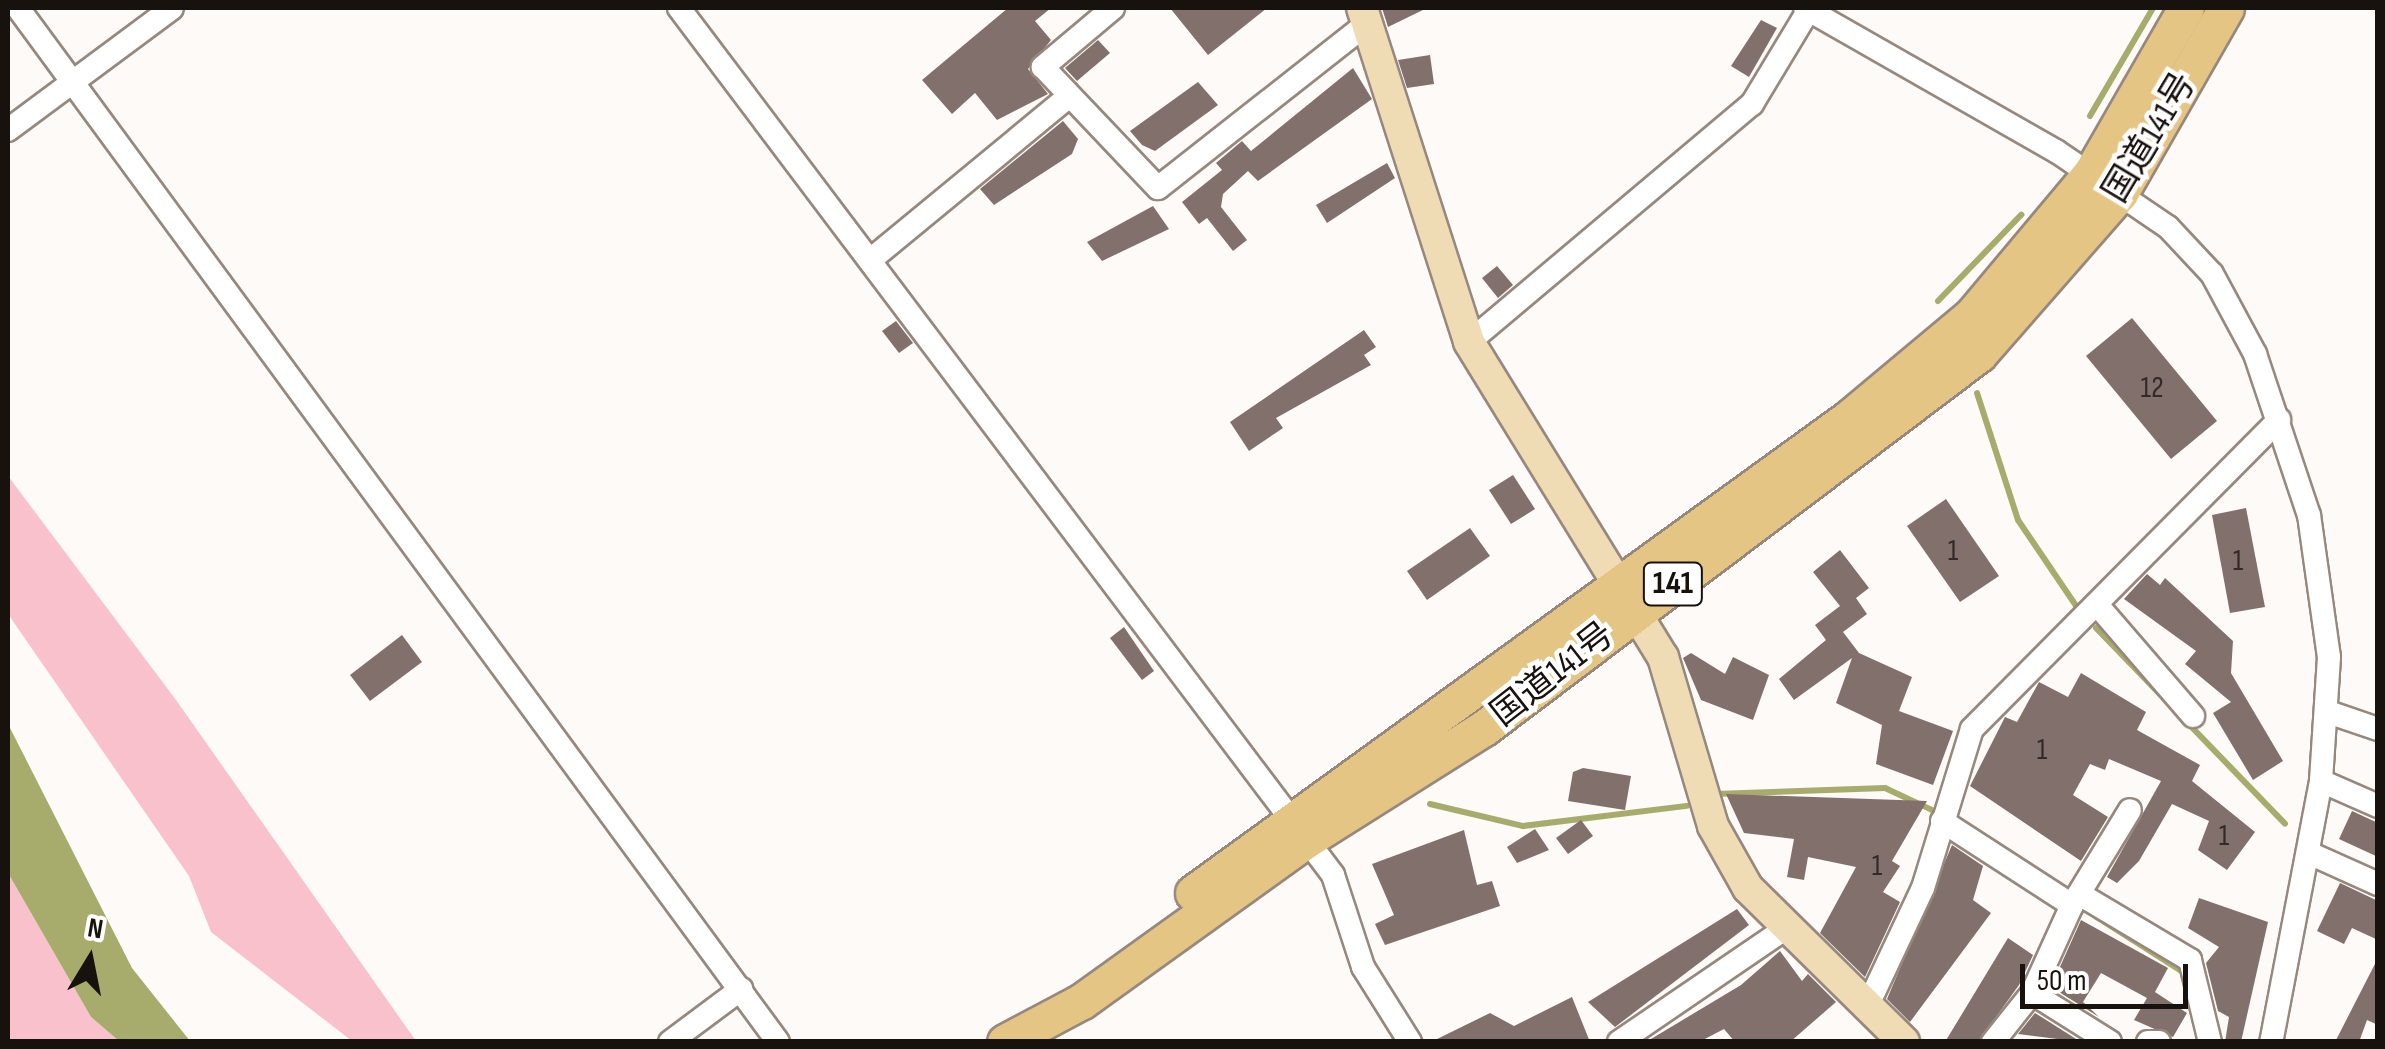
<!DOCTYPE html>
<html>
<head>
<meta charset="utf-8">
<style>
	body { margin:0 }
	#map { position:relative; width:2385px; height:1049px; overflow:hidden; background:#fdfaf7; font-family:"Sofia Sans Condensed","Noto Sans JP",sans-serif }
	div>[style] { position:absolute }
	.green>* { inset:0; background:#f8c1cc }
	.water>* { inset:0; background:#a7ab6b }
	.stream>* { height:6px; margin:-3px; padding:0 3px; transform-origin:3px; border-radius:3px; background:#a7ab6b }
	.building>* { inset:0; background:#82706c }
	.roads { filter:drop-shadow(2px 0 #97887d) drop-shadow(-2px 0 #97887d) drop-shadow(0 2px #97887d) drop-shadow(0 -2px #97887d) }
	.minor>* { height:22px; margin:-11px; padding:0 11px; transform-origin:11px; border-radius:11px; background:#fff }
	.major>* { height:30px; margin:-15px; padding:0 15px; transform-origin:15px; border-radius:15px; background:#efdcb5 }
	.highway>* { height:35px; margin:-17.5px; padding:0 17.5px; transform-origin:17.5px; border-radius:17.5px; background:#e5c584 }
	span { translate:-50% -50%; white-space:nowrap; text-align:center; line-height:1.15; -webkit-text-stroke:9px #fff; paint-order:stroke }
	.number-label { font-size:30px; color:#322a26 }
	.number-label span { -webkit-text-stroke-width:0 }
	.shield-label span { padding:2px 8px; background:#fff; border:2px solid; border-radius:8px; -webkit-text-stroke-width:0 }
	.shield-label { font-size:32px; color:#18120e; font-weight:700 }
	.street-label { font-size:35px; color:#18120e }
	.frame { position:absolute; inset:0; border:10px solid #18120e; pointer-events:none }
	.north { position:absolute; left:40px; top:909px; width:100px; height:100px; -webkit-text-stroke:8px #fff; paint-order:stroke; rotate:10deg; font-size:28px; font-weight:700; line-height:40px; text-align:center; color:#18120e }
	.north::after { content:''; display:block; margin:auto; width:35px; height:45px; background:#18120e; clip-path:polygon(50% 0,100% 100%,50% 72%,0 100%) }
	.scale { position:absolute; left:2020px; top:964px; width:168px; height:45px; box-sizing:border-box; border:5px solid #18120e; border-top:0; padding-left:12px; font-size:30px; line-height:35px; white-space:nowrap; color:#18120e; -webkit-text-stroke:8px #fff; paint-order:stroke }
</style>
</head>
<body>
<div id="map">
	<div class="green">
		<i style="clip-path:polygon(8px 476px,176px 700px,416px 1041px,352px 1041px,211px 932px,189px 876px,8px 614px)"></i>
		<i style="clip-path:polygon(8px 873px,91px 1017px,119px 1041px,8px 1041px)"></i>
	</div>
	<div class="water">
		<i style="clip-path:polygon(8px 724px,132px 968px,190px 1041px,119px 1041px,91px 1017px,8px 873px)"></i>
	</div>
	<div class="stream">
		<i style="left:2090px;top:116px;width:125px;rotate:-59.7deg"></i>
		<i style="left:1938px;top:301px;width:120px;rotate:-46deg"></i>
		<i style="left:1977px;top:393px;width:133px;rotate:72.1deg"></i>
		<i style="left:2018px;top:520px;width:105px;rotate:55.9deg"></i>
		<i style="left:2096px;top:628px;width:272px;rotate:46deg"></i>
		<i style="left:1715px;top:794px;width:170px;rotate:-2deg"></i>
		<i style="left:1885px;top:788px;width:54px;rotate:25.1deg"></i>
		<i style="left:1430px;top:804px;width:96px;rotate:13.3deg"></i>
		<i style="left:1523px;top:826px;width:165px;rotate:-7deg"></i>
		<i style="left:2095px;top:916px;width:108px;rotate:32.5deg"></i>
	</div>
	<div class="building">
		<i style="clip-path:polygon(1008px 8px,1051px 8px,1035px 21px,1051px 40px,1028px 69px,1048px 94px,997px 120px,975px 93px,952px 114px,922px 80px)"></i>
		<i style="clip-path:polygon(1170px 8px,1267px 8px,1208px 55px)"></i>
		<i style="clip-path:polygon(1382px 8px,1427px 8px,1388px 27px)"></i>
		<i style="clip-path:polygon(1761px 20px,1777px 28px,1749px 77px,1731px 66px)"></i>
		<i style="clip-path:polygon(1098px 40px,1110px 53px,1077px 81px,1065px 68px)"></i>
		<i style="clip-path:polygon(1430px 55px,1434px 84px,1407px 88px,1398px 60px)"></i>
		<i style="clip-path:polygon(1353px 68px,1372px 99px,1258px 181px,1248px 171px,1223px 194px,1221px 207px,1247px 240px,1233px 251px,1207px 218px,1199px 224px,1182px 202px,1222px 170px,1216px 163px,1242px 141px,1251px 151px)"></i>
		<i style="clip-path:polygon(1198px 82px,1218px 105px,1155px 151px,1142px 145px,1130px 131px)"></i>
		<i style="clip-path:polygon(1063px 121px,1078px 139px,1072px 154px,994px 205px,980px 189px)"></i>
		<i style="clip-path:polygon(1387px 163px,1395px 178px,1327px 223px,1316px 205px)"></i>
		<i style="clip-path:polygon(1153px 206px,1169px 229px,1102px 261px,1087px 242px)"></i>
		<i style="clip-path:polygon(1497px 266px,1513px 285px,1498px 298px,1482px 278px)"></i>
		<i style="clip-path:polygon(2132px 318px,2217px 421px,2171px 459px,2086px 356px)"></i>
		<i style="clip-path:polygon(896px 321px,913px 343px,899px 353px,882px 331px)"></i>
		<i style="clip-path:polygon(1364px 330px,1376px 347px,1364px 355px,1371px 365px,1276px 418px,1283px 428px,1249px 451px,1230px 422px)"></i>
		<i style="clip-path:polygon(1513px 475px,1535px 509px,1511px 524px,1489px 490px)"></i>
		<i style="clip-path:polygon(1946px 499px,1999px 576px,1960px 602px,1907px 526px)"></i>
		<i style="clip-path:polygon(2246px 508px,2265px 607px,2230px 613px,2212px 515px)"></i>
		<i style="clip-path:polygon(1470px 528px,1490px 556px,1427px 600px,1407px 571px)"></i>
		<i style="clip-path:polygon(1840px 550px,1869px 588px,1856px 598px,1867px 614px,1843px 632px,1859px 653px,1912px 677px,1899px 711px,1953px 731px,1933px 785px,1876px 764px,1882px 725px,1836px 703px,1852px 658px,1794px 700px,1779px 679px,1826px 640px,1815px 625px,1840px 606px,1813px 572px)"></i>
		<i style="clip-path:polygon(2147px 574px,2160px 585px,2165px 578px,2233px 641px,2231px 673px,2283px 761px,2253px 780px,2213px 713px,2231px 702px,2185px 664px,2196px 651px,2124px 599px)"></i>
		<i style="clip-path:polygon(1124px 627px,1154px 671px,1142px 680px,1110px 638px)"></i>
		<i style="clip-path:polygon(402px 635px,422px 662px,370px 701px,350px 675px)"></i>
		<i style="clip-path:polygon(1691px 653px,1725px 674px,1733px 657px,1769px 675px,1753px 720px,1701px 700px,1683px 658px)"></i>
		<i style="clip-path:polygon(2081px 673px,2146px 712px,2137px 730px,2200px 765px,2192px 781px,2255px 832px,2227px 870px,2198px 850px,2209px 821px,2172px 804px,2139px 861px,2117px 883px,2107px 877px,2161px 781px,2109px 759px,2105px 770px,2090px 764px,2073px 795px,2108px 817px,2081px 861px,1970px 786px,2005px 717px,2017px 722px,2039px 682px,2068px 697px)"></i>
		<i style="clip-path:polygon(1583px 768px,1631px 776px,1625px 810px,1568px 801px,1573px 772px)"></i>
		<i style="clip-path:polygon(1726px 794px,1927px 801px,1892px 861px,1900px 866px,1883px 892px,1900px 902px,1865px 977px,1820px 933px,1856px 867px,1808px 857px,1804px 880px,1787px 877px,1794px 839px,1744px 833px)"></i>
		<i style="clip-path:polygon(2352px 811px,2378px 823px,2378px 857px,2339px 839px)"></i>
		<i style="clip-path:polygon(1581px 820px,1593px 836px,1568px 854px,1556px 838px)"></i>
		<i style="clip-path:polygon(1535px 829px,1549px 850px,1517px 863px,1507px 847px)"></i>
		<i style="clip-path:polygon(1464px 830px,1477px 885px,1492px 881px,1500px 906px,1385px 945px,1375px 924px,1394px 915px,1372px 864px)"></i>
		<i style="clip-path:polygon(1952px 845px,1983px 866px,1973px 900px,1991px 913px,1910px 1022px,1887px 999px)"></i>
		<i style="clip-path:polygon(2340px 883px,2378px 901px,2378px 940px,2352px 928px,2344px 944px,2317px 931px)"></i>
		<i style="clip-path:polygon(2199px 898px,2268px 922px,2241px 1042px,2225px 1042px,2229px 1017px,2218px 1011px,2206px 963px,2219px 947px,2188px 928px)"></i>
		<i style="clip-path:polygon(1737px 909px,1749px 925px,1615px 1027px,1588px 1002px)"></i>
		<i style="clip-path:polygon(2081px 920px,2168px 968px,2155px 992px,2187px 1013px,2173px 1037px,2134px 1020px,2147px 998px,2101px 973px,2083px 1002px,2099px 1017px,2051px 987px)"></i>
		<i style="clip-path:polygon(2008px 938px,2033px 955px,2019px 985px,1978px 1042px,1945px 1042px)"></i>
		<i style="clip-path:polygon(1780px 951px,1802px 981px,1808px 974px,1836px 1002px,1790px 1042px,1735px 1042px,1724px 1029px,1699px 1042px,1646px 1042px,1741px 985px)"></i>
		<i style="clip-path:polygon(2378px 958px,2378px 1025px,2367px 1020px,2359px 1042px,2335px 1042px)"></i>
		<i style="clip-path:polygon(1572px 997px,1590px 1042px,1431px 1042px,1490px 1013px,1514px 1026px)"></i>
		<i style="clip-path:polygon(2035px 1013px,2081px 1042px,2018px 1034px)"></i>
	</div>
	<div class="roads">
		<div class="minor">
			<i style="left:18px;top:8px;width:1283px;rotate:53.68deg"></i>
			<i style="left:679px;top:8px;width:1086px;rotate:52.97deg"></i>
			<i style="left:1333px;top:875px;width:97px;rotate:71.9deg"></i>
			<i style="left:1363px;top:967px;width:89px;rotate:57.9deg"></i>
			<i style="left:1113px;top:8px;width:92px;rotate:139.9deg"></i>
			<i style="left:1043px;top:67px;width:167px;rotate:46.5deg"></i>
			<i style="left:1158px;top:188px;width:268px;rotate:-38.2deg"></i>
			<i style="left:1805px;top:8px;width:289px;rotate:29.7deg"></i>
			<i style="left:2056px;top:151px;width:135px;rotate:34.2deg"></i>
			<i style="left:2168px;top:227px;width:64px;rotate:46.9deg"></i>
			<i style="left:2212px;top:274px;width:91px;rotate:61.7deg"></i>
			<i style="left:2255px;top:354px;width:170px;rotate:71.5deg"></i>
			<i style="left:2309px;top:515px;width:143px;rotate:82deg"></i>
			<i style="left:2329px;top:657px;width:124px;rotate:93.7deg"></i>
			<i style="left:2321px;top:781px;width:266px;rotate:100.8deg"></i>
			<i style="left:8px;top:130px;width:204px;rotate:-36.6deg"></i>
			<i style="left:874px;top:257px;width:253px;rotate:-39.5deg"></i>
			<i style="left:1469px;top:342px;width:370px;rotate:-40.1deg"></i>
			<i style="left:1752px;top:104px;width:112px;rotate:-58.9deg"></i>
			<i style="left:2099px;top:607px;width:144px;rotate:49.2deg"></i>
			<i style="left:2328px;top:712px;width:53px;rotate:18.8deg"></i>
			<i style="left:2321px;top:781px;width:62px;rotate:23.7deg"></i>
			<i style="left:1942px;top:821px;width:155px;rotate:32.9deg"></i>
			<i style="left:2072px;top:905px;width:97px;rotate:114.4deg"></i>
			<i style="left:2032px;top:993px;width:63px;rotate:128.5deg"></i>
			<i style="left:2309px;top:853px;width:76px;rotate:24.2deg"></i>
			<i style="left:2081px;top:895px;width:127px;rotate:30.8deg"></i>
			<i style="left:2190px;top:960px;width:84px;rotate:76.3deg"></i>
			<i style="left:2072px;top:905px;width:111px;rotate:-58.6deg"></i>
			<i style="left:2032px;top:993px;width:92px;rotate:32.1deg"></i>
			<i style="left:1866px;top:1009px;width:134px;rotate:-64.8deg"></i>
			<i style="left:1923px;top:888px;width:166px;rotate:-72.9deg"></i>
			<i style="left:1972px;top:729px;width:436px;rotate:-45.2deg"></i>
			<i style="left:670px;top:1042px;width:89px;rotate:-36.7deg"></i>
			<i style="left:1619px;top:1042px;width:202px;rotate:-34.3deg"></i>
			<i style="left:2148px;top:1042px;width:11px"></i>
		</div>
		<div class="major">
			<i style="left:1362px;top:8px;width:351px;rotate:72.2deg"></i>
			<i style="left:1469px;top:342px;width:370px;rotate:58.4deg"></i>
			<i style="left:1663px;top:657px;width:176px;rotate:73.5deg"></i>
			<i style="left:1713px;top:826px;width:71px;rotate:60.6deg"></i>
			<i style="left:1748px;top:888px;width:219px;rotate:44.6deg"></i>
		</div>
		<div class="highway">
			<i style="left:1193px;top:893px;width:811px;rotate:-35.92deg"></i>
			<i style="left:1850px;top:417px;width:158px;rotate:-39.9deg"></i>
			<i style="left:1971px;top:316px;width:187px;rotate:-50deg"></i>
			<i style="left:2091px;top:173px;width:190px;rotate:-60.1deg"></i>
			<i style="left:1005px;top:1042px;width:87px;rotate:-28deg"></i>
			<i style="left:1082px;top:1001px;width:276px;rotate:-35.7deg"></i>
			<i style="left:1306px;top:840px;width:210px;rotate:-32.2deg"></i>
			<i style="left:1484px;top:728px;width:620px;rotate:-37.07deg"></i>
			<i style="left:1979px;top:354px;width:214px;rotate:-48.8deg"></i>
			<i style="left:2120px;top:193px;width:213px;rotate:-60.2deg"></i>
		</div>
	</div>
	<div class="number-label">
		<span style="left:2152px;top:388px">12</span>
		<span style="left:1953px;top:551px">1</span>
		<span style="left:2238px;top:561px">1</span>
		<span style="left:2042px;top:750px">1</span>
		<span style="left:2224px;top:836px">1</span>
		<span style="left:1877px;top:866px">1</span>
	</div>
	<div class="shield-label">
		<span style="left:1673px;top:584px">141</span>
	</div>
	<div class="street-label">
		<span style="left:2150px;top:138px;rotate:-59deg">国道141号</span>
		<span style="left:1553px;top:675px;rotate:-38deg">国道141号</span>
	</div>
	<div class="frame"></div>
	<div class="north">N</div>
	<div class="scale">50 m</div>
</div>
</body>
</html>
